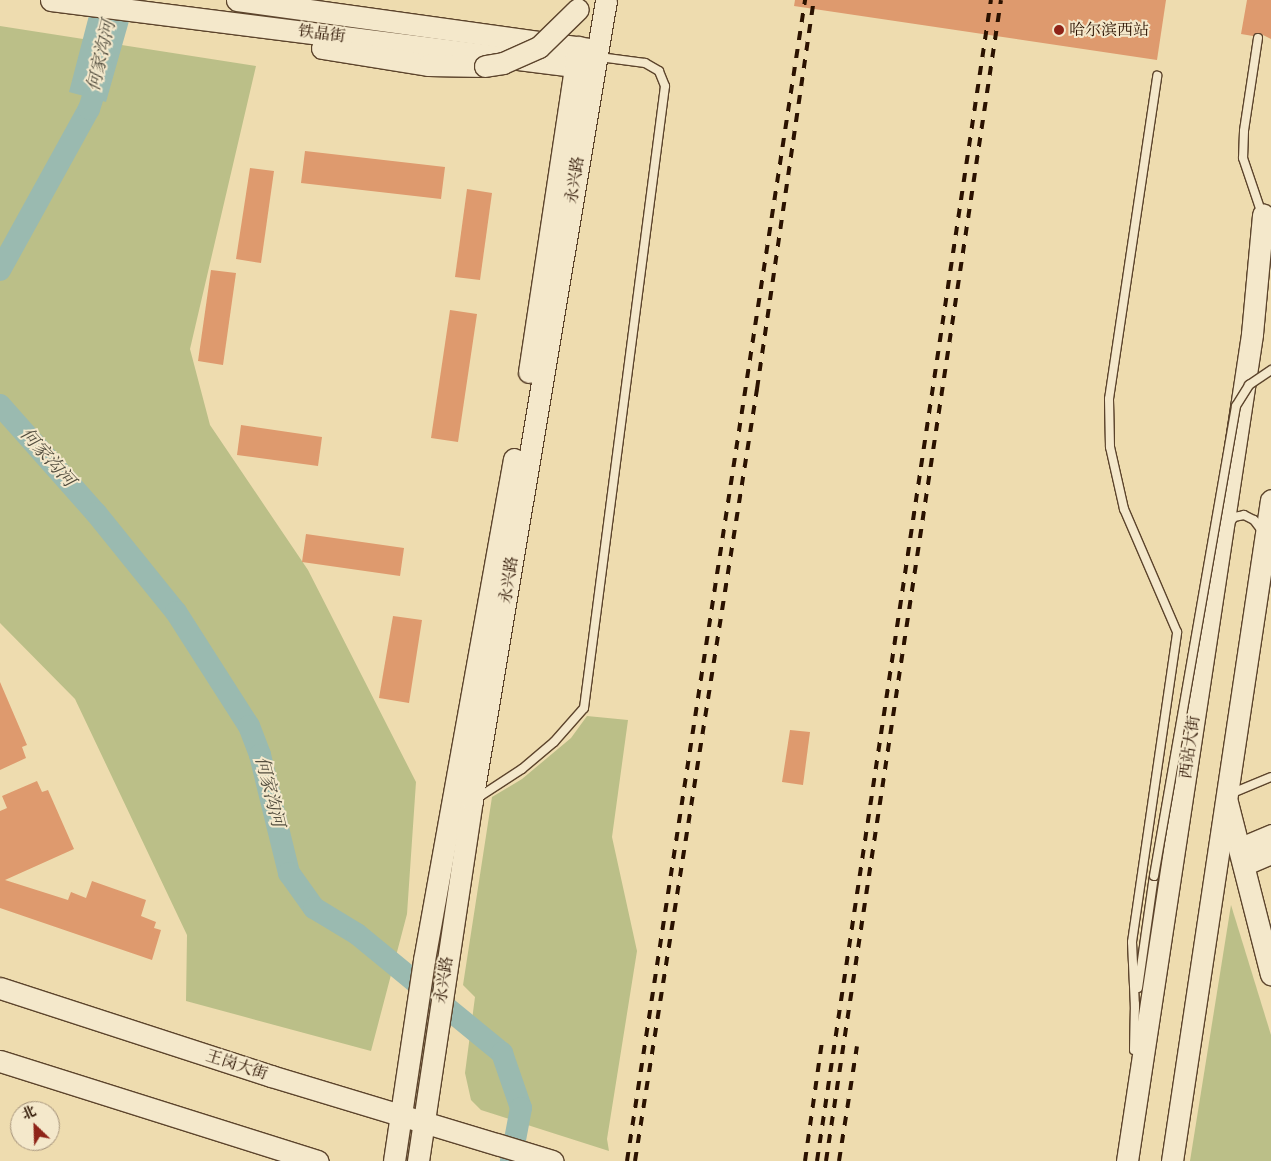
<!DOCTYPE html>
<html>
<head>
<meta charset="utf-8">
<style>
	body { margin:0 }
	#map { position:relative; width:1271px; height:1161px; overflow:hidden; background:#eedcaf; font-family:"IM FELL Double Pica","Noto Serif SC",serif }
	div>[style] { position:absolute }
	.green>* { inset:0; background:#bbbf88 }
	.water>* { inset:0; background:#9abab0 }
	.river>* { height:22px; margin:-11px; padding:0 11px; transform-origin:11px; border-radius:11px; background:#9abab0 }
	.building>* { inset:0; background:#de9a6e }
	.roads { filter:drop-shadow(1px 0 #5c442c) drop-shadow(-1px 0 #5c442c) drop-shadow(0 1px #5c442c) drop-shadow(0 -1px #5c442c) }
	.lane>* { height:8px; margin:-4px; padding:0 4px; transform-origin:4px; border-radius:4px; background:#f4e8cb }
	.secondary>* { height:21px; margin:-10.5px; padding:0 10.5px; transform-origin:10.5px; border-radius:10.5px; background:#f4e8cb }
	.rail>* { height:4px; margin-top:-2px; transform-origin:0; background:repeating-linear-gradient(90deg,#2b1200 0 9px,transparent 0 18px) }
	.bridges { filter:drop-shadow(1px 0 #5c442c) drop-shadow(-1px 0 #5c442c) drop-shadow(0 1px #5c442c) drop-shadow(0 -1px #5c442c) }
	.lane-bridge>* { height:8px; margin:-4px; padding:0 4px; transform-origin:4px; border-radius:4px; background:#f4e8cb }
	.secondary-bridge>* { height:21px; margin:-10.5px; padding:0 10.5px; transform-origin:10.5px; border-radius:10.5px; background:#f4e8cb }
	.dots>* { width:14px; height:14px; translate:-50% -50%; box-sizing:border-box; border:2px solid #f4e8cb; border-radius:50% }
	span { translate:-50% -50%; white-space:nowrap; text-align:center; line-height:1.15; -webkit-text-stroke:4px #f4e8cb; paint-order:stroke }
	.poi-label { font-size:16px; color:#2b1200 }
	.left { translate:0 -50%; text-align:left }
	.street-label { font-size:16px; color:#2b1200 }
	.water-label { font-size:18px; color:#524d3e; font-style:italic }
	.north { position:absolute; left:10px; top:1101px; width:50px; height:50px; box-sizing:border-box; background:#f4e8cb; border:1px solid #a4927a; border-radius:50%; rotate:336deg; font-size:14px; font-weight:700; line-height:20px; text-align:center; color:#2b1200 }
	.north::after { content:''; display:block; margin:auto; width:18px; height:22px; background:#8f2418; clip-path:polygon(50% 0,100% 100%,50% 72%,0 100%) }
</style>
</head>
<body>
<div id="map">
	<div class="green">
		<i style="clip-path:polygon(0 26px,256px 66px,190px 349px,210px 425px,308px 570px,416px 782px,407px 914px,371px 1051px,186px 1001px,187px 935px,75px 699px,0 623px)"></i>
		<i style="clip-path:polygon(587px 716px,628px 720px,612px 837px,637px 951px,607px 1139px,609px 1151px,481px 1110px,471px 1100px,465px 1073px,475px 997px,463px 985px,492px 797px,522px 779px,571px 738px)"></i>
		<i style="clip-path:polygon(1231px 905px,1271px 1035px,1271px 1161px,1190px 1161px)"></i>
	</div>
	<div class="water">
		<i style="clip-path:polygon(93px 0,135px 0,106px 102px,69px 92px)"></i>
	</div>
	<div class="river">
		<i style="left:0;top:270px;width:184px;rotate:-61.1deg"></i>
		<i style="left:89px;top:109px;width:43px;rotate:-72.4deg"></i>
		<i style="left:0;top:405px;width:144px;rotate:48.4deg"></i>
		<i style="left:96px;top:513px;width:127px;rotate:51.1deg"></i>
		<i style="left:176px;top:612px;width:135px;rotate:57.4deg"></i>
		<i style="left:249px;top:726px;width:31px;rotate:69deg"></i>
		<i style="left:260px;top:755px;width:122px;rotate:76.2deg"></i>
		<i style="left:289px;top:873px;width:43px;rotate:54.5deg"></i>
		<i style="left:314px;top:908px;width:50px;rotate:31.2deg"></i>
		<i style="left:357px;top:934px;width:188px;rotate:39.4deg"></i>
		<i style="left:502px;top:1053px;width:58px;rotate:70.9deg"></i>
		<i style="left:521px;top:1108px;width:54px;rotate:100.7deg"></i>
	</div>
	<div class="building">
		<i style="clip-path:polygon(795px 0,1166px 0,1157px 60px,794px 6px)"></i>
		<i style="clip-path:polygon(1247px 0,1271px 0,1271px 39px,1259px 33px,1253px 36px,1241px 34px)"></i>
		<i style="clip-path:polygon(305px 151px,445px 167px,441px 199px,301px 183px)"></i>
		<i style="clip-path:polygon(250px 168px,274px 171px,261px 263px,236px 259px)"></i>
		<i style="clip-path:polygon(467px 189px,492px 193px,480px 280px,455px 277px)"></i>
		<i style="clip-path:polygon(211px 270px,236px 273px,223px 365px,198px 361px)"></i>
		<i style="clip-path:polygon(450px 310px,477px 314px,458px 442px,431px 438px)"></i>
		<i style="clip-path:polygon(241px 425px,322px 437px,318px 466px,237px 455px)"></i>
		<i style="clip-path:polygon(306px 534px,404px 548px,400px 576px,302px 562px)"></i>
		<i style="clip-path:polygon(393px 616px,422px 620px,409px 703px,379px 698px)"></i>
		<i style="clip-path:polygon(0 682px,27px 745px,22px 747px,26px 758px,0 770px)"></i>
		<i style="clip-path:polygon(790px 730px,810px 732px,803px 785px,782px 782px)"></i>
		<i style="clip-path:polygon(37px 781px,42px 792px,48px 790px,74px 849px,5px 880px,68px 900px,71px 892px,86px 898px,92px 881px,146px 900px,141px 916px,156px 922px,154px 928px,161px 930px,152px 960px,0 908px,0 811px,7px 808px,2px 796px)"></i>
	</div>
	<div class="roads">
		<div class="lane">
			<i style="left:1258px;top:38px;width:94px;rotate:98.6deg"></i>
			<i style="left:1244px;top:131px;width:27px;rotate:92deg"></i>
			<i style="left:1243px;top:158px;width:59px;rotate:71.3deg"></i>
			<i style="left:1228px;top:525px;width:10px;rotate:-53deg"></i>
			<i style="left:1234px;top:517px;width:10px;rotate:-11deg"></i>
			<i style="left:1244px;top:515px;width:11px;rotate:27deg"></i>
			<i style="left:1254px;top:520px;width:15px;rotate:53deg"></i>
			<i style="left:1230px;top:794px;width:44px;rotate:-22.5deg"></i>
			<i style="left:476px;top:799px;width:55px;rotate:-33.1deg"></i>
			<i style="left:522px;top:769px;width:42px;rotate:-40.2deg"></i>
			<i style="left:554px;top:742px;width:45px;rotate:-48.6deg"></i>
			<i style="left:584px;top:708px;width:627px;rotate:-82.58deg"></i>
			<i style="left:665px;top:86px;width:16px;rotate:-112deg"></i>
			<i style="left:659px;top:71px;width:16px;rotate:-150deg"></i>
			<i style="left:645px;top:63px;width:46px;rotate:-172.6deg"></i>
			<i style="left:1138px;top:988px;width:113px;rotate:-81.9deg"></i>
			<i style="left:1135px;top:1008px;width:66px;rotate:-92.6deg"></i>
			<i style="left:1132px;top:942px;width:313px;rotate:-81.7deg"></i>
			<i style="left:1177px;top:632px;width:134px;rotate:-113.3deg"></i>
			<i style="left:1124px;top:509px;width:64px;rotate:-102.7deg"></i>
			<i style="left:1110px;top:447px;width:48px;rotate:-91.2deg"></i>
			<i style="left:1109px;top:399px;width:327px;rotate:-81.5deg"></i>
			<i style="left:1134px;top:1050px;width:46px;rotate:-88.8deg"></i>
		</div>
		<div class="secondary">
			<i style="left:51px;top:0;width:542px;rotate:7.2deg"></i>
			<i style="left:237px;top:0;width:357px;rotate:7.9deg"></i>
			<i style="left:322px;top:48px;width:107px;rotate:9.1deg"></i>
			<i style="left:428px;top:65px;width:57px;rotate:1deg"></i>
			<i style="left:529px;top:372px;width:329px;rotate:-81.4deg"></i>
			<i style="left:1227px;top:802px;width:178px;rotate:75.7deg"></i>
			<i style="left:1241px;top:848px;width:33px;rotate:-23deg"></i>
			<i style="left:1245px;top:864px;width:28px;rotate:-23deg"></i>
			<i style="left:0;top:988px;width:285px;rotate:18deg"></i>
			<i style="left:271px;top:1076px;width:294px;rotate:16.8deg"></i>
			<i style="left:0;top:1061px;width:333px;rotate:17.5deg"></i>
			<i style="left:394px;top:1161px;width:203px;rotate:-81.5deg"></i>
			<i style="left:424px;top:960px;width:509px;rotate:-79.82deg"></i>
			<i style="left:418px;top:1161px;width:364px;rotate:-81.5deg"></i>
			<i style="left:472px;top:801px;width:812px;rotate:-80.5deg"></i>
			<i style="left:1127px;top:1161px;width:836px;rotate:-81.4deg"></i>
			<i style="left:1252px;top:334px;width:120px;rotate:-84.7deg"></i>
			<i style="left:1172px;top:1161px;width:668px;rotate:-81.48deg"></i>
		</div>
	</div>
	<div class="rail">
		<i style="left:627px;top:1161px;width:1175px;rotate:-81.28deg"></i>
		<i style="left:635px;top:1161px;width:782px;rotate:-81.02deg"></i>
		<i style="left:757px;top:389px;width:393px;rotate:-81.7deg"></i>
		<i style="left:805px;top:1161px;width:120px;rotate:-81.9deg"></i>
		<i style="left:817px;top:1161px;width:1174px;rotate:-81.48deg"></i>
		<i style="left:826px;top:1161px;width:1174px;rotate:-81.43deg"></i>
		<i style="left:839px;top:1161px;width:116px;rotate:-81.1deg"></i>
	</div>
	<div class="bridges">
		<div class="lane-bridge">
			<i style="left:1154px;top:876px;width:477px;rotate:-80.1deg"></i>
			<i style="left:1236px;top:406px;width:25px;rotate:-58deg"></i>
			<i style="left:1249px;top:385px;width:27px;rotate:-34deg"></i>
		</div>
		<div class="secondary-bridge">
			<i style="left:485px;top:66px;width:18px;rotate:-9deg"></i>
			<i style="left:503px;top:63px;width:39px;rotate:-24deg"></i>
			<i style="left:539px;top:47px;width:54px;rotate:-44.3deg"></i>
		</div>
	</div>
	<div class="dots">
		<i style="left:1059px;top:30px;background:#8f2418"></i>
	</div>
	<div class="poi-label">
		<span class="left" style="left:1069px;top:30px">哈尔滨西站</span>
	</div>
	<div class="street-label">
		<span style="left:322px;top:34px;rotate:7deg">铁晶街</span>
		<span style="left:575px;top:180px;rotate:-81deg">永兴路</span>
		<span style="left:509px;top:580px;rotate:-81deg">永兴路</span>
		<span style="left:1190px;top:747px;rotate:-82deg">西站大街</span>
		<span style="left:444px;top:980px;rotate:-81deg">永兴路</span>
		<span style="left:237px;top:1065px;rotate:18deg">王岗大街</span>
	</div>
	<div class="water-label">
		<span style="left:102px;top:56px;rotate:-77deg">何家沟河</span>
		<span style="left:47px;top:458px;rotate:48deg">何家沟河</span>
		<span style="left:269px;top:792px;rotate:76deg">何家沟河</span>
	</div>
	<div class="north">北</div>
</div>
</body>
</html>
